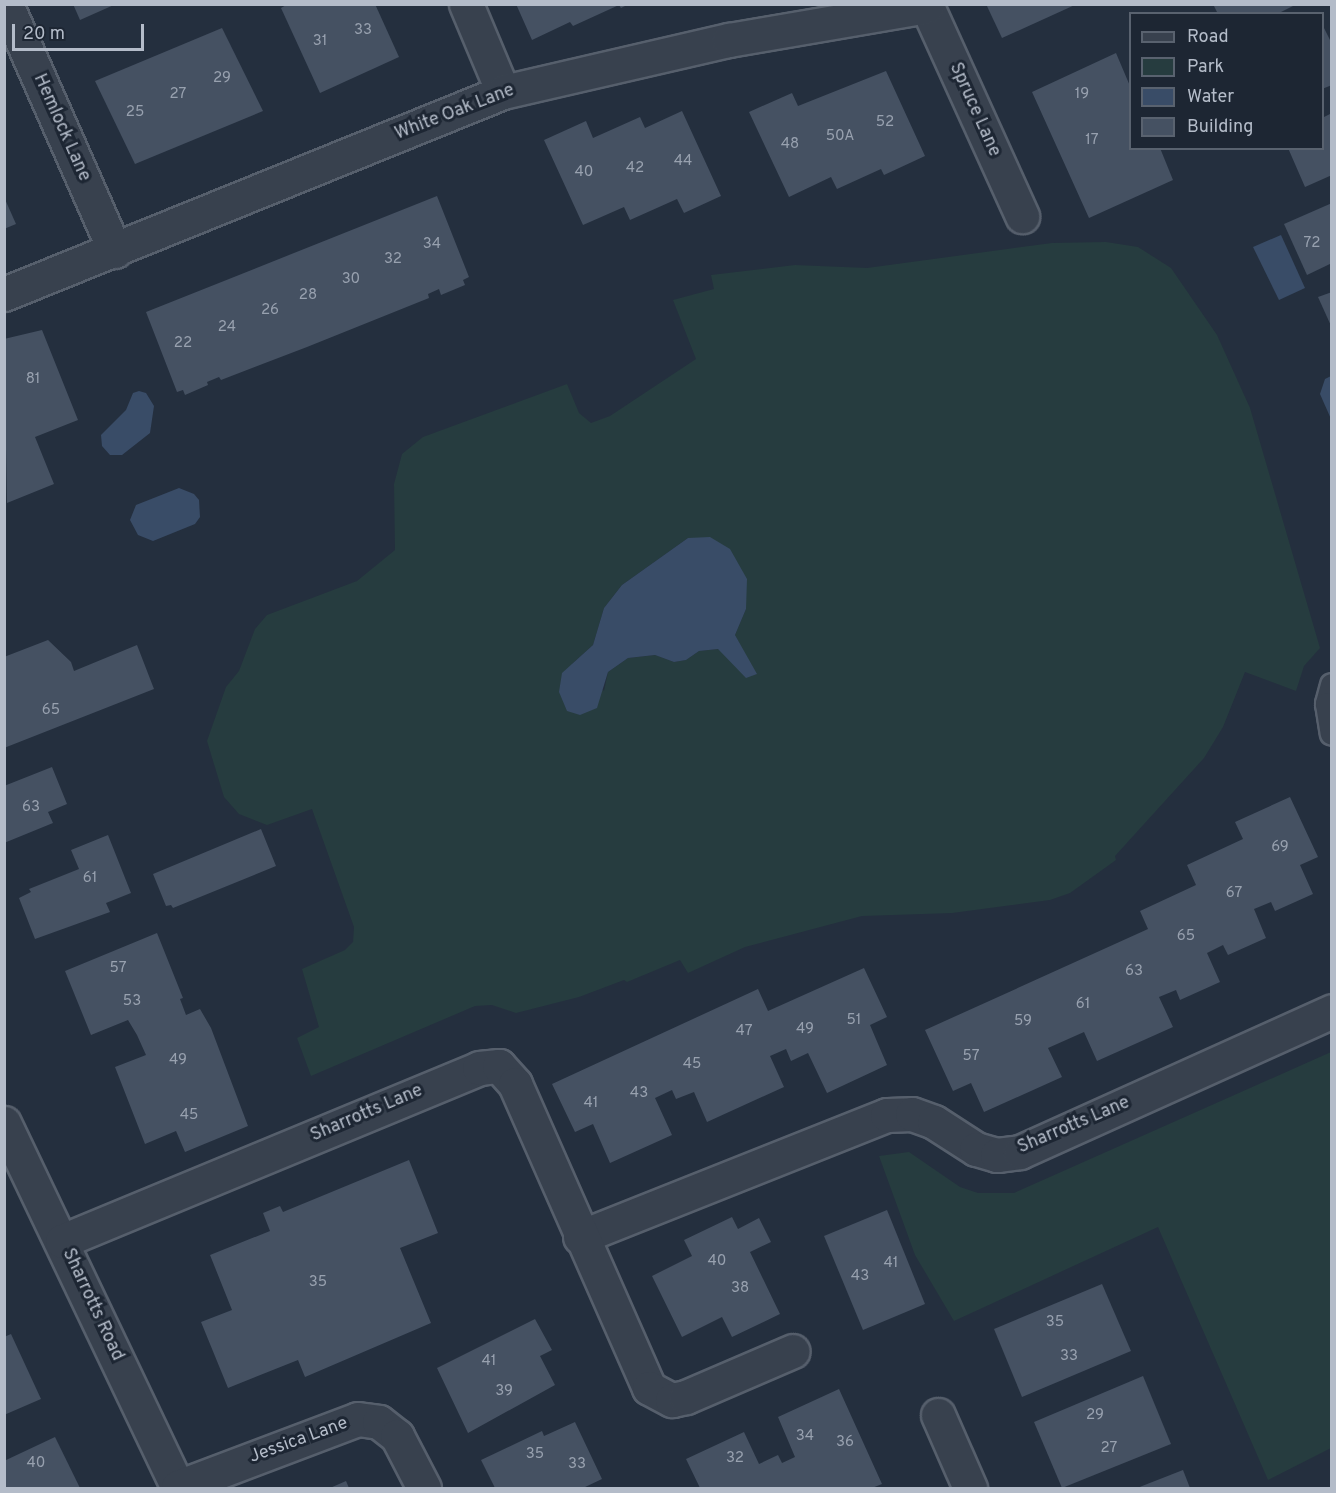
<!DOCTYPE html>
<html>
<head>
<meta charset="utf-8">
<style>
	body { margin:0 }
	#map { position:relative; width:1336px; height:1493px; overflow:hidden; background:#242f3e; font-family:Overpass,sans-serif }
	div>[style] { position:absolute }
	.green>* { inset:0; background:#263c3f }
	.water>* { inset:0; background:#394c67 }
	.building>* { inset:0; background:#455162 }
	.roads { filter:drop-shadow(2px 0 #565f6c) drop-shadow(-2px 0 #565f6c) drop-shadow(0 2px #565f6c) drop-shadow(0 -2px #565f6c) }
	.service>* { height:22px; margin:-11px; padding:0 11px; transform-origin:11px; border-radius:11px; background:#38414e }
	.minor>* { height:33px; margin:-16.5px; padding:0 16.5px; transform-origin:16.5px; border-radius:16.5px; background:#38414e }
	span { translate:-50% -50%; white-space:nowrap; text-align:center; line-height:1.15; -webkit-text-stroke:6px #1d2633; paint-order:stroke }
	.number-label { font-size:15px; color:#98a1af }
	.number-label span { -webkit-text-stroke-width:0 }
	.street-label { font-size:18px; color:#b4bcc9 }
	.frame { position:absolute; inset:0; border:6px solid #b4bcc9; pointer-events:none }
	.legend { position:absolute; left:1129px; top:12px; width:195px; height:138px; box-sizing:border-box; background:#1d2633; border:2px solid #59626f; margin:0; padding:8px 10px; list-style:none; font-size:18px; color:#b4bcc9 }
	.legend li { display:flex; align-items:center; gap:12px; height:30px }
	.legend b { width:30px; border:2px solid #59626f }
	.scale { position:absolute; left:12px; top:24px; width:132px; height:27px; box-sizing:border-box; border:3px solid #b4bcc9; border-top:0; padding-left:8px; font-size:18px; line-height:21px; white-space:nowrap; color:#b4bcc9; -webkit-text-stroke:4px #1d2633; paint-order:stroke }
</style>
</head>
<body>
<div id="map">
	<div class="green">
		<i style="clip-path:polygon(evenodd,1106px 242px,1138px 247px,1171px 268px,1217px 335px,1250px 408px,1320px 648px,1304px 666px,1296px 691px,1245px 672px,1223px 727px,1204px 758px,1115px 856px,1116px 860px,1070px 893px,1050px 900px,952px 913px,862px 916px,745px 947px,688px 973px,680px 960px,627px 982px,624px 980px,579px 997px,516px 1013px,492px 1005px,475px 1006px,311px 1076px,297px 1038px,319px 1027px,302px 969px,345px 950px,353px 942px,354px 927px,312px 809px,267px 825px,239px 814px,224px 797px,207px 741px,226px 687px,239px 671px,255px 629px,267px 615px,357px 581px,395px 550px,394px 484px,402px 454px,423px 437px,567px 384px,579px 413px,591px 423px,610px 416px,696px 359px,673px 300px,714px 289px,711px 275px,795px 265px,867px 268px,1052px 243px,1106px 242px,688px 538px,746px 609px,735px 635px,756px 675px,718px 649px,699px 651px,686px 660px,674px 662px,655px 655px,628px 658px,608px 672px,604px 691px,572px 664px,593px 645px,604px 608px,622px 585px,688px 538px)"></i>
		<i style="clip-path:polygon(1331px 1052px,1331px 1448px,1268px 1480px,1158px 1227px,954px 1321px,915px 1255px,879px 1156px,909px 1152px,960px 1187px,978px 1193px,1014px 1193px)"></i>
	</div>
	<div class="water">
		<i style="clip-path:polygon(1281px 235px,1305px 288px,1279px 300px,1253px 247px)"></i>
		<i style="clip-path:polygon(1331px 376px,1331px 419px,1320px 394px,1325px 379px)"></i>
		<i style="clip-path:polygon(139px 391px,146px 393px,154px 406px,150px 433px,122px 455px,110px 455px,102px 446px,101px 435px,126px 410px,133px 393px)"></i>
		<i style="clip-path:polygon(179px 488px,194px 494px,199px 500px,200px 517px,195px 524px,153px 541px,138px 535px,130px 520px,136px 505px)"></i>
		<i style="clip-path:polygon(710px 537px,730px 549px,747px 579px,746px 609px,735px 635px,757px 674px,746px 678px,718px 649px,699px 651px,686px 660px,674px 662px,655px 655px,628px 658px,608px 672px,597px 708px,580px 715px,567px 711px,559px 692px,562px 673px,593px 645px,604px 608px,622px 585px,688px 538px)"></i>
	</div>
	<div class="building">
		<i style="clip-path:polygon(73px 4px,116px 4px,80px 20px)"></i>
		<i style="clip-path:polygon(288px 4px,375px 4px,399px 57px,320px 93px,281px 8px)"></i>
		<i style="clip-path:polygon(516px 4px,629px 4px,621px 8px,619px 5px,573px 26px,570px 22px,532px 40px)"></i>
		<i style="clip-path:polygon(986px 4px,1077px 4px,1002px 38px)"></i>
		<i style="clip-path:polygon(1213px 4px,1297px 4px,1277px 14px,1218px 14px)"></i>
		<i style="clip-path:polygon(1322px 24px,1332px 44px,1332px 85px,1322px 89px)"></i>
		<i style="clip-path:polygon(222px 28px,263px 111px,135px 164px,95px 81px)"></i>
		<i style="clip-path:polygon(1116px 53px,1130px 86px,1130px 148px,1160px 148px,1173px 180px,1089px 218px,1032px 92px)"></i>
		<i style="clip-path:polygon(886px 71px,925px 156px,884px 175px,881px 169px,837px 189px,831px 177px,789px 197px,749px 112px,792px 93px,798px 106px)"></i>
		<i style="clip-path:polygon(682px 111px,721px 196px,684px 213px,677px 199px,630px 220px,624px 207px,583px 225px,544px 140px,586px 121px,593px 138px,640px 117px,645px 128px)"></i>
		<i style="clip-path:polygon(1332px 113px,1332px 175px,1305px 187px,1288px 148px,1322px 148px,1322px 118px)"></i>
		<i style="clip-path:polygon(437px 196px,469px 277px,463px 280px,465px 285px,441px 295px,439px 289px,428px 294px,429px 298px,307px 347px,221px 380px,219px 377px,207px 382px,208px 385px,185px 395px,183px 390px,177px 392px,146px 312px)"></i>
		<i style="clip-path:polygon(4px 197px,16px 224px,4px 229px)"></i>
		<i style="clip-path:polygon(1332px 203px,1332px 263px,1307px 275px,1284px 224px)"></i>
		<i style="clip-path:polygon(1332px 292px,1332px 328px,1318px 297px)"></i>
		<i style="clip-path:polygon(42px 330px,78px 420px,35px 437px,54px 484px,7px 503px,4px 339px)"></i>
		<i style="clip-path:polygon(48px 640px,71px 662px,74px 671px,137px 645px,154px 689px,4px 748px,4px 657px)"></i>
		<i style="clip-path:polygon(52px 767px,67px 804px,48px 812px,53px 823px,4px 843px,4px 786px)"></i>
		<i style="clip-path:polygon(1290px 797px,1318px 857px,1300px 865px,1313px 894px,1275px 911px,1271px 902px,1254px 909px,1266px 938px,1228px 955px,1223px 945px,1207px 953px,1220px 982px,1180px 1000px,1176px 990px,1159px 997px,1173px 1027px,1097px 1061px,1084px 1032px,1048px 1048px,1062px 1077px,984px 1112px,971px 1083px,953px 1091px,925px 1030px,1148px 929px,1140px 911px,1196px 885px,1187px 865px,1243px 839px,1235px 822px)"></i>
		<i style="clip-path:polygon(261px 829px,276px 866px,173px 908px,171px 905px,166px 906px,153px 874px)"></i>
		<i style="clip-path:polygon(108px 835px,131px 893px,106px 903px,110px 912px,35px 939px,19px 898px,31px 892px,29px 889px,79px 869px,71px 850px)"></i>
		<i style="clip-path:polygon(157px 933px,183px 998px,180px 999px,186px 1015px,200px 1009px,211px 1028px,248px 1126px,185px 1152px,176px 1131px,145px 1144px,115px 1067px,146px 1055px,137px 1035px,128px 1020px,91px 1035px,65px 971px)"></i>
		<i style="clip-path:polygon(864px 968px,887px 1017px,870px 1025px,887px 1065px,827px 1093px,808px 1053px,791px 1061px,786px 1049px,770px 1056px,784px 1087px,707px 1122px,694px 1092px,676px 1099px,672px 1090px,655px 1098px,672px 1135px,610px 1163px,593px 1124px,575px 1132px,552px 1084px,758px 989px,768px 1011px)"></i>
		<i style="clip-path:polygon(409px 1160px,438px 1233px,400px 1248px,431px 1323px,305px 1377px,298px 1360px,228px 1388px,201px 1322px,232px 1310px,210px 1255px,270px 1231px,263px 1213px,280px 1206px,283px 1212px)"></i>
		<i style="clip-path:polygon(887px 1210px,925px 1304px,863px 1330px,824px 1236px)"></i>
		<i style="clip-path:polygon(732px 1217px,738px 1229px,759px 1218px,771px 1242px,750px 1252px,780px 1314px,732px 1337px,722px 1317px,682px 1337px,652px 1276px,692px 1256px,684px 1240px)"></i>
		<i style="clip-path:polygon(1102px 1284px,1131px 1351px,1022px 1397px,994px 1329px)"></i>
		<i style="clip-path:polygon(535px 1319px,552px 1350px,540px 1356px,555px 1385px,468px 1433px,437px 1368px)"></i>
		<i style="clip-path:polygon(11px 1334px,41px 1399px,4px 1415px,4px 1337px)"></i>
		<i style="clip-path:polygon(1143px 1376px,1171px 1444px,1062px 1488px,1034px 1422px)"></i>
		<i style="clip-path:polygon(839px 1389px,882px 1484px,872px 1488px,700px 1488px,686px 1459px,744px 1432px,759px 1464px,778px 1455px,782px 1463px,795px 1457px,778px 1417px)"></i>
		<i style="clip-path:polygon(575px 1422px,602px 1479px,583px 1488px,495px 1488px,481px 1460px,542px 1431px,544px 1436px)"></i>
		<i style="clip-path:polygon(55px 1437px,80px 1488px,4px 1488px,4px 1461px)"></i>
		<i style="clip-path:polygon(1183px 1470px,1190px 1488px,1137px 1488px)"></i>
		<i style="clip-path:polygon(346px 1481px,349px 1488px,330px 1488px)"></i>
	</div>
	<div class="roads">
		<div class="service">
			<i style="left:1332px;top:685px;width:20px;rotate:105deg"></i>
			<i style="left:1327px;top:704px;width:30px;rotate:81deg"></i>
		</div>
		<div class="minor">
			<i style="left:6px;top:4px;width:270px;rotate:66.2deg"></i>
			<i style="left:466px;top:4px;width:95px;rotate:67.2deg"></i>
			<i style="left:926px;top:4px;width:233px;rotate:65.6deg"></i>
			<i style="left:4px;top:294px;width:538px;rotate:-22.04deg"></i>
			<i style="left:503px;top:92px;width:232px;rotate:-13deg"></i>
			<i style="left:729px;top:40px;width:201px;rotate:-9.7deg"></i>
			<i style="left:4px;top:1123px;width:404px;rotate:64.5deg"></i>
			<i style="left:580px;top:1237px;width:330px;rotate:-21.7deg"></i>
			<i style="left:887px;top:1115px;width:25px;rotate:-2deg"></i>
			<i style="left:912px;top:1114px;width:23px;rotate:20deg"></i>
			<i style="left:934px;top:1122px;width:50px;rotate:32.7deg"></i>
			<i style="left:976px;top:1149px;width:22px;rotate:16deg"></i>
			<i style="left:997px;top:1155px;width:23px;rotate:-7deg"></i>
			<i style="left:1020px;top:1152px;width:342px;rotate:-24.3deg"></i>
			<i style="left:62px;top:1241px;width:451px;rotate:-22.5deg"></i>
			<i style="left:479px;top:1068px;width:20px;rotate:-6deg"></i>
			<i style="left:499px;top:1066px;width:24px;rotate:48deg"></i>
			<i style="left:515px;top:1084px;width:332px;rotate:66.2deg"></i>
			<i style="left:649px;top:1388px;width:26px;rotate:28deg"></i>
			<i style="left:672px;top:1400px;width:14px;rotate:-12deg"></i>
			<i style="left:686px;top:1397px;width:116px;rotate:-23.3deg"></i>
			<i style="left:938px;top:1415px;width:80px;rotate:66.3deg"></i>
			<i style="left:178px;top:1487px;width:192px;rotate:-20.7deg"></i>
			<i style="left:358px;top:1419px;width:21px;rotate:8deg"></i>
			<i style="left:379px;top:1422px;width:23px;rotate:38deg"></i>
			<i style="left:397px;top:1436px;width:59px;rotate:62.6deg"></i>
		</div>
	</div>
	<div class="number-label">
		<span style="left:363px;top:31px">33</span>
		<span style="left:320px;top:42px">31</span>
		<span style="left:222px;top:79px">29</span>
		<span style="left:178px;top:95px">27</span>
		<span style="left:1082px;top:95px">19</span>
		<span style="left:135px;top:113px">25</span>
		<span style="left:885px;top:123px">52</span>
		<span style="left:840px;top:137px">50A</span>
		<span style="left:1092px;top:141px">17</span>
		<span style="left:790px;top:145px">48</span>
		<span style="left:683px;top:162px">44</span>
		<span style="left:635px;top:169px">42</span>
		<span style="left:584px;top:173px">40</span>
		<span style="left:1312px;top:244px">72</span>
		<span style="left:432px;top:245px">34</span>
		<span style="left:393px;top:260px">32</span>
		<span style="left:351px;top:280px">30</span>
		<span style="left:308px;top:296px">28</span>
		<span style="left:270px;top:311px">26</span>
		<span style="left:227px;top:328px">24</span>
		<span style="left:183px;top:344px">22</span>
		<span style="left:33px;top:380px">81</span>
		<span style="left:51px;top:711px">65</span>
		<span style="left:31px;top:808px">63</span>
		<span style="left:1280px;top:848px">69</span>
		<span style="left:90px;top:879px">61</span>
		<span style="left:1234px;top:894px">67</span>
		<span style="left:1186px;top:937px">65</span>
		<span style="left:118px;top:969px">57</span>
		<span style="left:1134px;top:972px">63</span>
		<span style="left:132px;top:1002px">53</span>
		<span style="left:1083px;top:1005px">61</span>
		<span style="left:854px;top:1021px">51</span>
		<span style="left:1023px;top:1022px">59</span>
		<span style="left:805px;top:1030px">49</span>
		<span style="left:744px;top:1032px">47</span>
		<span style="left:971px;top:1057px">57</span>
		<span style="left:178px;top:1061px">49</span>
		<span style="left:692px;top:1065px">45</span>
		<span style="left:639px;top:1094px">43</span>
		<span style="left:591px;top:1104px">41</span>
		<span style="left:189px;top:1116px">45</span>
		<span style="left:717px;top:1262px">40</span>
		<span style="left:891px;top:1264px">41</span>
		<span style="left:860px;top:1277px">43</span>
		<span style="left:318px;top:1283px">35</span>
		<span style="left:740px;top:1289px">38</span>
		<span style="left:1055px;top:1323px">35</span>
		<span style="left:1069px;top:1357px">33</span>
		<span style="left:489px;top:1362px">41</span>
		<span style="left:504px;top:1392px">39</span>
		<span style="left:1095px;top:1416px">29</span>
		<span style="left:805px;top:1437px">34</span>
		<span style="left:845px;top:1443px">36</span>
		<span style="left:1109px;top:1449px">27</span>
		<span style="left:535px;top:1455px">35</span>
		<span style="left:735px;top:1459px">32</span>
		<span style="left:36px;top:1464px">40</span>
		<span style="left:577px;top:1465px">33</span>
	</div>
	<div class="street-label">
		<span style="left:974px;top:110px;rotate:66deg">Spruce Lane</span>
		<span style="left:455px;top:113px;rotate:-21deg">White Oak Lane</span>
		<span style="left:61px;top:128px;rotate:66deg">Hemlock Lane</span>
		<span style="left:367px;top:1114px;rotate:-23deg">Sharrotts Lane</span>
		<span style="left:1074px;top:1126px;rotate:-23deg">Sharrotts Lane</span>
		<span style="left:92px;top:1305px;rotate:65deg">Sharrotts Road</span>
		<span style="left:299px;top:1441px;rotate:-20deg">Jessica Lane</span>
	</div>
	<div class="frame"></div>
	<ul class="legend">
	<li><b style="height:8px;background:#38414e"></b>Road</li>
	<li><b style="height:16px;background:#263c3f"></b>Park</li>
	<li><b style="height:16px;background:#394c67"></b>Water</li>
	<li><b style="height:16px;background:#455162"></b>Building</li>
	</ul>
	<div class="scale">20 m</div>
</div>
</body>
</html>
